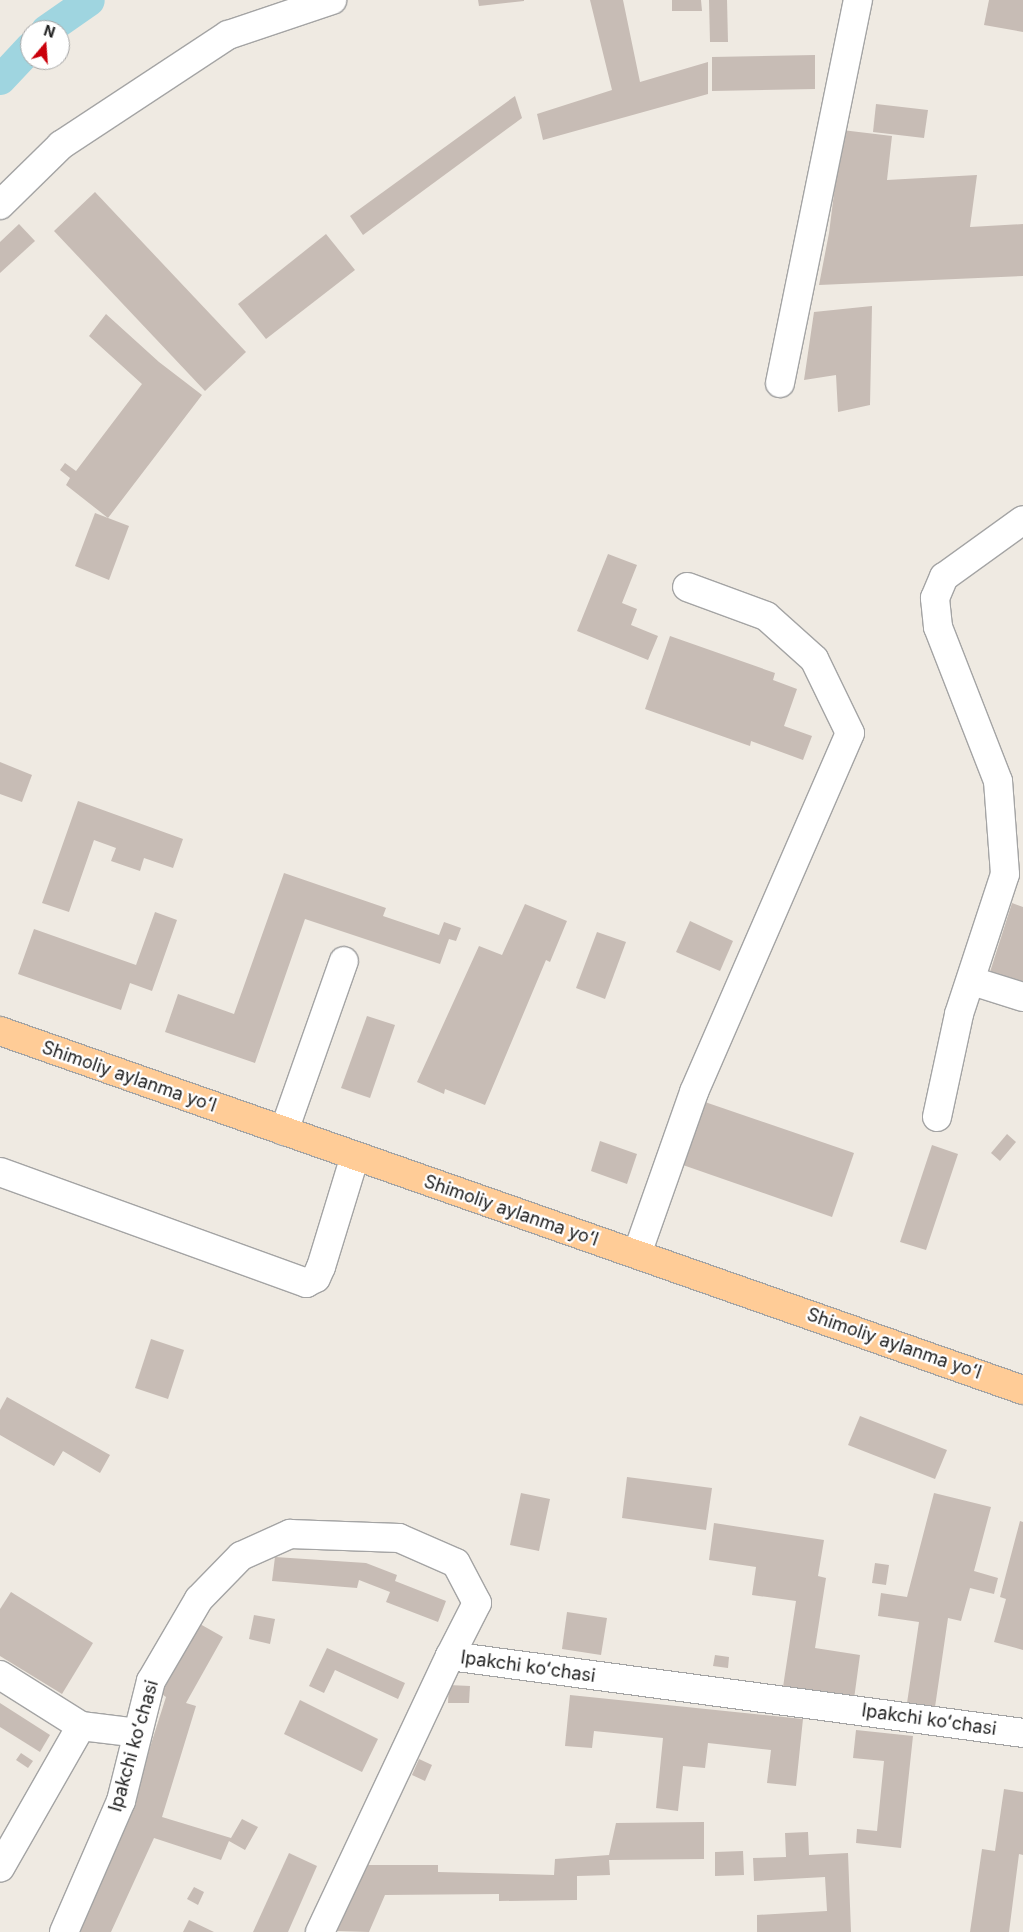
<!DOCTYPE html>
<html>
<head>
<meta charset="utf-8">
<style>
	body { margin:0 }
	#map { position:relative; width:1023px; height:1932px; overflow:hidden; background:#efeae2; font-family:Inter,sans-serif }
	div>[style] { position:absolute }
	.canal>* { height:31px; margin:-15.5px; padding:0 15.5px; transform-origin:15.5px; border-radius:15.5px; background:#9fd5e0 }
	.building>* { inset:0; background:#c7bcb5 }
	.roads { filter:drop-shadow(1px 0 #a4a4a4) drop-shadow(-1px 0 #a4a4a4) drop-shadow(0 1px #a4a4a4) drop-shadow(0 -1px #a4a4a4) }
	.minor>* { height:28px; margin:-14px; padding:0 14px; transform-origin:14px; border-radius:14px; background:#fff }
	.major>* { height:28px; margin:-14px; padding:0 14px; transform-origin:14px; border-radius:14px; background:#ffcc97 }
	span { translate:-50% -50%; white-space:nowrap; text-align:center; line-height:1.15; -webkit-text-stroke:4.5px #fff; paint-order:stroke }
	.street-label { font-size:18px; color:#1d1d1d }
	.north { position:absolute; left:20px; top:20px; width:50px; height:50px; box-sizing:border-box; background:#fff; border:1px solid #a5a5a5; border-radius:50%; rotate:18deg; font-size:14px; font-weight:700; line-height:20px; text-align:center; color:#1d1d1d }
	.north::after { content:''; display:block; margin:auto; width:18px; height:22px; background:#ca000b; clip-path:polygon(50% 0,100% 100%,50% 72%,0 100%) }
</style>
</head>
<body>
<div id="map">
	<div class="canal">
		<i style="left:46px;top:30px;width:52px;rotate:-34.9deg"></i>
		<i style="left:0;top:79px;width:44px;rotate:-46.8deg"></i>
	</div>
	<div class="building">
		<i style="clip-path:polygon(478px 0,524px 0,524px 1px,479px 6px)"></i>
		<i style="clip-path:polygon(590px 0,623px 0,640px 82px,708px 62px,708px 94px,543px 140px,537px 114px,612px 90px)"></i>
		<i style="clip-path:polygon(672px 0,701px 0,702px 11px,672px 11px)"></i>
		<i style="clip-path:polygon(709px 0,727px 0,728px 42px,710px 42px)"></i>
		<i style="clip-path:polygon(989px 0,1023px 0,1023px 32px,984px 25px)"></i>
		<i style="clip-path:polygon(815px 55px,815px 89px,712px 91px,712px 57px)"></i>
		<i style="clip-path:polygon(515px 96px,522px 118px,363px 235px,350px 216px)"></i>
		<i style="clip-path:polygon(876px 104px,928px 110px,924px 138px,873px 132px)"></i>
		<i style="clip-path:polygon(842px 130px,892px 136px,887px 180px,977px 175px,970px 227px,1023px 224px,1023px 276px,819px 285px,829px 233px)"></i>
		<i style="clip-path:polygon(95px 192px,246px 352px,205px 391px,54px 231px)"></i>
		<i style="clip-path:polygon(19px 224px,35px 241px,0 273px,0 242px)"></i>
		<i style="clip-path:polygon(326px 234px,355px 270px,266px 339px,238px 304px)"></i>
		<i style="clip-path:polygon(872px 306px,870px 405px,838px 412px,836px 375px,804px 380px,814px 312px)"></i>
		<i style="clip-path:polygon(106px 314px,159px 362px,202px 395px,108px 518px,66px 485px,70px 478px,60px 470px,65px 463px,76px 471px,142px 384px,89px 336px)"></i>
		<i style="clip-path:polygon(95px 513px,129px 526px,109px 580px,75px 566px)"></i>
		<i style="clip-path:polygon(608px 554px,637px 565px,622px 603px,637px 609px,631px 625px,658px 636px,648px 660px,577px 631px)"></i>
		<i style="clip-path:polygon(670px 636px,775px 673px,773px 680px,797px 689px,784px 726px,812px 736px,803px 760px,751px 741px,750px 746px,645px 709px)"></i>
		<i style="clip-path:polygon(0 762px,32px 775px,22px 802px,0 794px)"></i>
		<i style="clip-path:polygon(78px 801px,183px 839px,173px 868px,144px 858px,140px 871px,111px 861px,116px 848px,94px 840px,69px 912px,42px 903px)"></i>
		<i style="clip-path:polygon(284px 873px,386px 908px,383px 916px,439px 935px,444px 922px,461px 928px,456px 941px,449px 939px,440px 964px,305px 919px,255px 1063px,165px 1032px,178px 994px,234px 1014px)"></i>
		<i style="clip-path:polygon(1012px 903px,1023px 907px,1023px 982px,990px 972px)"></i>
		<i style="clip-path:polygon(525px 904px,567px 921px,550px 962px,546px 960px,485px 1105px,445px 1089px,444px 1094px,417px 1082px,479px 946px,502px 955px)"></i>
		<i style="clip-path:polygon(155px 912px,177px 920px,152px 991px,130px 983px,121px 1010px,18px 974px,34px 929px,136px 965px)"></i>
		<i style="clip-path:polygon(690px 921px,733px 941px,720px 971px,676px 952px)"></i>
		<i style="clip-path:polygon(597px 932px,626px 942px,605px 999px,576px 988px)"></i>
		<i style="clip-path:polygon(367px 1016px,395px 1025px,370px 1098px,341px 1088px)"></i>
		<i style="clip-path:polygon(702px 1101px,854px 1153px,832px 1217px,680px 1164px)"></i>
		<i style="clip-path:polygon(1007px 1134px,1016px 1142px,1000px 1161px,991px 1153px)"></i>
		<i style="clip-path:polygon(600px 1141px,637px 1154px,627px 1184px,591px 1171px)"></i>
		<i style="clip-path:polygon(932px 1145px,958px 1154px,926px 1250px,900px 1242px)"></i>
		<i style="clip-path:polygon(151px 1339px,184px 1350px,168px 1399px,135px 1388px)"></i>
		<i style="clip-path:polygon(7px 1397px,110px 1455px,100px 1473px,63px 1451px,54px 1466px,0 1435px,0 1410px)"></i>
		<i style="clip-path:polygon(860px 1416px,947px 1450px,935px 1479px,848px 1445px)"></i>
		<i style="clip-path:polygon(627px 1477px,712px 1488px,706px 1530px,622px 1518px)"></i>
		<i style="clip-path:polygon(521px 1493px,550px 1499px,539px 1551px,510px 1545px)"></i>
		<i style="clip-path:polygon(934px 1493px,991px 1507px,974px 1571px,998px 1578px,994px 1594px,970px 1588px,961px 1621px,948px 1618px,935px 1707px,907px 1703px,919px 1622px,878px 1616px,881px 1593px,907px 1597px)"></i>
		<i style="clip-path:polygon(1020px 1521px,1023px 1522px,1023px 1650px,994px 1642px,1006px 1599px,1000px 1597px)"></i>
		<i style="clip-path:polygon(714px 1523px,824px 1540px,818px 1576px,826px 1578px,815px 1648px,860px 1655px,854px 1699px,783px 1687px,796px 1601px,752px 1595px,756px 1567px,709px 1560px)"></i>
		<i style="clip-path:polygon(275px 1557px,366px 1563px,397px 1575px,395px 1581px,446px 1601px,438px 1622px,386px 1602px,390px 1592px,359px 1580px,357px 1588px,272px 1581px)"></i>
		<i style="clip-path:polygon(875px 1563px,889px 1565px,886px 1585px,872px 1583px)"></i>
		<i style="clip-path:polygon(11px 1592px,93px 1643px,62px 1694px,0 1656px,0 1609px)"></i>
		<i style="clip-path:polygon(567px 1612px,607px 1618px,601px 1655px,562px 1649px)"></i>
		<i style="clip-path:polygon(254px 1615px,275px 1619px,270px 1644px,249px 1639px)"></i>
		<i style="clip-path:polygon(200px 1624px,223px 1637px,186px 1703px,196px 1706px,162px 1817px,231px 1838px,242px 1819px,258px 1827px,245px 1850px,229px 1841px,221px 1860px,154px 1838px,111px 1932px,77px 1932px,131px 1807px,166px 1697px,160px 1693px)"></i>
		<i style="clip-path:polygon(327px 1648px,405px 1683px,398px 1699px,335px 1670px,324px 1693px,309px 1686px)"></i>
		<i style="clip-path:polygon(715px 1655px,729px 1657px,728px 1668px,713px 1666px)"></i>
		<i style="clip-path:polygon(449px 1685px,470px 1686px,469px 1703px,448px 1703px)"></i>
		<i style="clip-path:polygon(570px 1695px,803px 1719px,796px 1786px,767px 1783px,771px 1750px,708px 1743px,705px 1768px,683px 1766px,678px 1811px,656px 1808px,663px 1738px,594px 1731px,592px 1748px,565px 1746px)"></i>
		<i style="clip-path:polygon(300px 1700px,378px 1739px,362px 1772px,284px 1734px)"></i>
		<i style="clip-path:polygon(0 1703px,50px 1735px,40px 1752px,0 1727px)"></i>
		<i style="clip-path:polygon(856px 1730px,913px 1736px,901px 1848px,856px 1843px,857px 1829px,877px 1831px,884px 1761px,853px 1758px)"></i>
		<i style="clip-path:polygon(21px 1753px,33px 1761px,28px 1768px,16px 1760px)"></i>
		<i style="clip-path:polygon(419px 1759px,432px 1765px,425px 1781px,412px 1775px)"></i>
		<i style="clip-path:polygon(1004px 1789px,1023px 1792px,1023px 1855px,1019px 1854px,1009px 1932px,970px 1932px,982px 1849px,995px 1851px)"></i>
		<i style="clip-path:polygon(704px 1822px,704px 1859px,609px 1860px,610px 1875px,577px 1876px,577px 1900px,499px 1901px,499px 1894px,385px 1895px,369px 1932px,337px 1931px,367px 1865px,438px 1865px,438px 1872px,554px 1875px,555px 1859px,609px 1855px,616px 1823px)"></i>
		<i style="clip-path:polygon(808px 1832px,809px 1855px,848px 1853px,851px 1932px,757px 1932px,757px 1915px,827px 1911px,825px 1877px,754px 1881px,753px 1858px,786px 1857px,785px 1833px)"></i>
		<i style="clip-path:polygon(743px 1851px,744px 1875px,715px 1876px,715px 1852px)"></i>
		<i style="clip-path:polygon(289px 1853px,317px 1866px,288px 1932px,253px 1932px)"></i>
		<i style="clip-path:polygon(194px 1887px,204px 1892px,198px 1905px,187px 1899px)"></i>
		<i style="clip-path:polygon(189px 1920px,214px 1932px,183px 1932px)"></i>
	</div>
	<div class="roads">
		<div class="minor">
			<i style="left:0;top:205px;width:86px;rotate:-44.5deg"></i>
			<i style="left:61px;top:145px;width:200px;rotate:-33.4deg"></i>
			<i style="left:228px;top:35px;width:110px;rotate:-18.6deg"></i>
			<i style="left:780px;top:383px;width:391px;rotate:-78.5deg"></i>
			<i style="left:972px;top:981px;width:53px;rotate:17.4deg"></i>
			<i style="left:937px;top:1117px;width:105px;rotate:-77.9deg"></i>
			<i style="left:959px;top:1014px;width:147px;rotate:-71.8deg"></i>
			<i style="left:1005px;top:874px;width:93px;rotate:-94.3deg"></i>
			<i style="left:998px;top:781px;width:165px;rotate:-111.3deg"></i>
			<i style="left:938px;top:627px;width:29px;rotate:-96deg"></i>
			<i style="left:935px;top:598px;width:23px;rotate:-67deg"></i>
			<i style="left:944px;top:577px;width:97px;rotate:-35.8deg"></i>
			<i style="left:284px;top:1131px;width:180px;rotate:-70.6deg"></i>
			<i style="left:0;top:1172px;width:326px;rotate:19.9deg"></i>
			<i style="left:306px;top:1283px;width:11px;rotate:-27deg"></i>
			<i style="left:316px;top:1278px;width:12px;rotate:-66deg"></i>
			<i style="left:321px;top:1267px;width:116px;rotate:-73deg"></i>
			<i style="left:637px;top:1254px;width:172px;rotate:-70.6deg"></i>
			<i style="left:694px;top:1092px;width:391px;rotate:-66.5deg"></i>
			<i style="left:850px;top:733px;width:82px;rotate:-115.9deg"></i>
			<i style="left:814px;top:659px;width:64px;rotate:-138.1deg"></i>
			<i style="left:766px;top:616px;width:84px;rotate:-159.8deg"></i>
			<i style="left:0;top:1675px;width:96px;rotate:32.2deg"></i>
			<i style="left:81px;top:1726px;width:163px;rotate:119.7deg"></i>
			<i style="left:81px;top:1726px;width:57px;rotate:7deg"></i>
			<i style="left:64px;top:1932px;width:143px;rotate:-66.5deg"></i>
			<i style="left:121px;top:1801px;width:124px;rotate:-76deg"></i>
			<i style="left:151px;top:1681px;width:95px;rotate:-59.7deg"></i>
			<i style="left:199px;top:1599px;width:60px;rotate:-45.7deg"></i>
			<i style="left:241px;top:1556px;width:54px;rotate:-24.2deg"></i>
			<i style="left:290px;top:1534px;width:109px;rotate:2.1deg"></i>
			<i style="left:399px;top:1538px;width:62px;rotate:23.7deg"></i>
			<i style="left:456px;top:1563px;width:45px;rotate:62.3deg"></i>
			<i style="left:477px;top:1603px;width:59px;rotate:117deg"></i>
			<i style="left:450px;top:1656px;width:578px;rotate:7.65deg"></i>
			<i style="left:320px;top:1932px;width:305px;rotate:-64.8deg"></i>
		</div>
		<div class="major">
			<i style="left:0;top:1031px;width:1084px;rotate:19.34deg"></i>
		</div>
	</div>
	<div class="street-label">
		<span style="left:129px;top:1077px;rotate:19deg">Shimoliy aylanma yoʻl</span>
		<span style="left:511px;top:1211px;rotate:19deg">Shimoliy aylanma yoʻl</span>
		<span style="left:894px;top:1344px;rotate:19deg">Shimoliy aylanma yoʻl</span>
		<span style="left:528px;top:1667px;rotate:8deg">Ipakchi koʻchasi</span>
		<span style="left:929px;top:1720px;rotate:8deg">Ipakchi koʻchasi</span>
		<span style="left:134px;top:1746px;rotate:-74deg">Ipakchi koʻchasi</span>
	</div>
	<div class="north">N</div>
</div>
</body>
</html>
